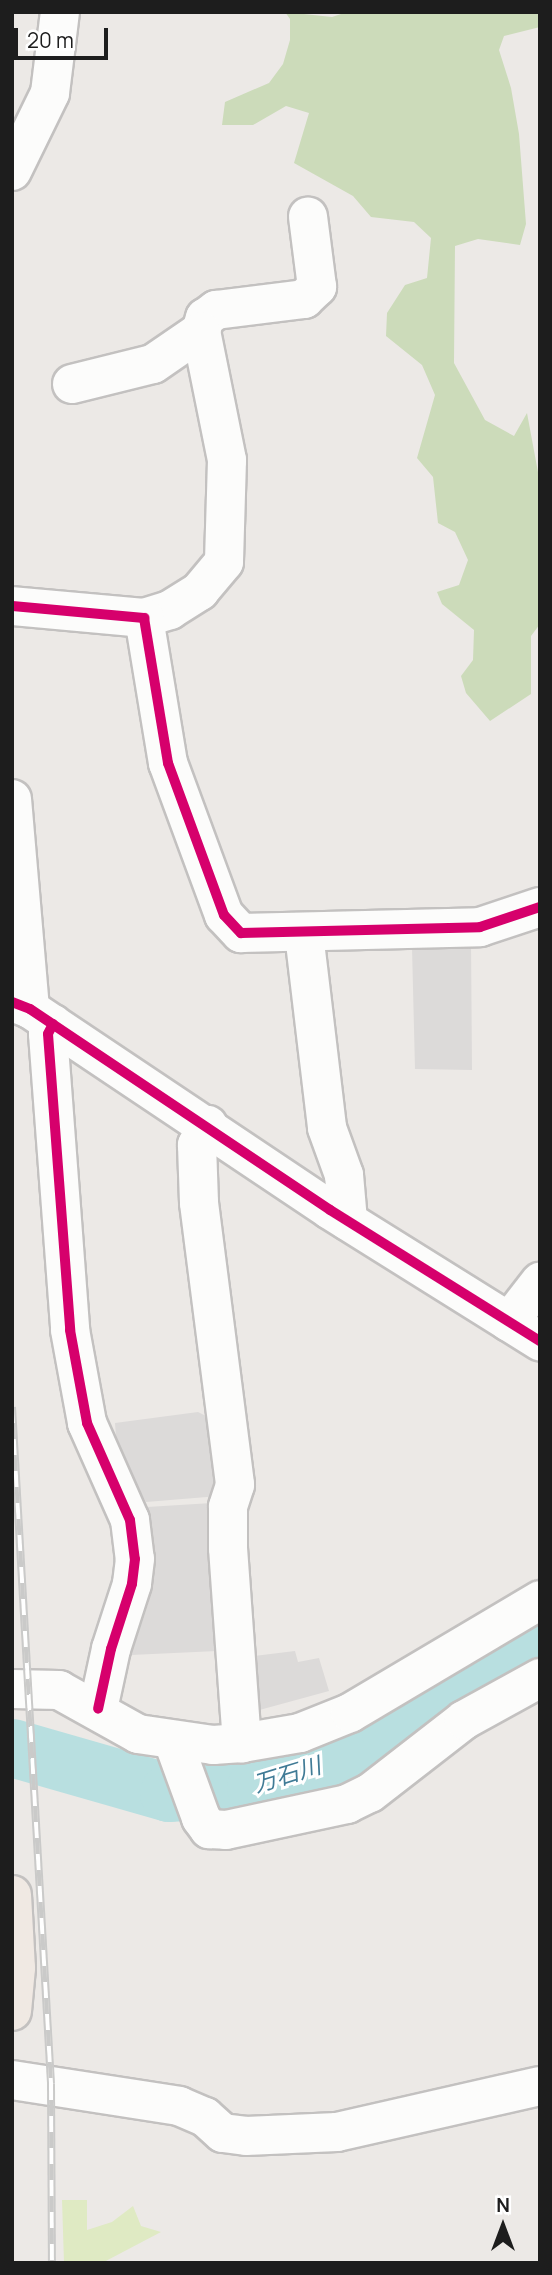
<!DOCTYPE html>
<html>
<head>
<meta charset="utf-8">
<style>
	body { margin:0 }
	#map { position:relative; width:552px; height:2275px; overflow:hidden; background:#ece9e6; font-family:Manrope,"Noto Sans JP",sans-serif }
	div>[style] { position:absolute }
	.grass>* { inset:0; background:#dfeac3 }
	.forest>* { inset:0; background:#ccdbba }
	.parking>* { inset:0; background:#dcdad9 }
	.river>* { height:58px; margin:-29px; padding:0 29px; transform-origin:29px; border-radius:29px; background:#b8dfe0 }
	.roads { filter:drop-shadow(2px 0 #c3c1c0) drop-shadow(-2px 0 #c3c1c0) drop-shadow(0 2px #c3c1c0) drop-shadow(0 -2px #c3c1c0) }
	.minor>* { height:38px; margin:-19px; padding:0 19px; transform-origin:19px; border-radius:19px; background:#fcfcfb }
	.major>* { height:38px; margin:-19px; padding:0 19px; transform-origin:19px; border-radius:19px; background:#f0e9e3 }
	.rail>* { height:8px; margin-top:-4px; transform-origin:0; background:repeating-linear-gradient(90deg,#fff 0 16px,#cacac9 0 32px); box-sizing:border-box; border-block:2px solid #cacac9 }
	.cycleway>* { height:10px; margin:-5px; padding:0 5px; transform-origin:5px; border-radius:5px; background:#d6006c }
	span { translate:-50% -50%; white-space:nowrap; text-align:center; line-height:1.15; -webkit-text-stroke:6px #fff; paint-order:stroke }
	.water-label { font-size:23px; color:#407b96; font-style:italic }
	.frame { position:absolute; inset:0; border:14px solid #1d1d1d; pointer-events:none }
	.north { position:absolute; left:468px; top:2191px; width:70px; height:70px; -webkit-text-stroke:5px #fff; paint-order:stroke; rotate:0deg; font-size:19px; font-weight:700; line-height:28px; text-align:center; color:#1d1d1d }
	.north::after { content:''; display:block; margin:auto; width:24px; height:32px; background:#1d1d1d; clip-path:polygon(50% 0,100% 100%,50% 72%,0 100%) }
	.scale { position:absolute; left:14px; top:28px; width:94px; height:32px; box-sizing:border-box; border:4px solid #1d1d1d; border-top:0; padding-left:9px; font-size:21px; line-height:24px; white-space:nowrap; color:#1d1d1d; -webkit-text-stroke:5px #fff; paint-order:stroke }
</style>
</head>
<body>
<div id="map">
	<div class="grass">
		<i style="clip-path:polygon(62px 2200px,87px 2200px,87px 2230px,112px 2222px,133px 2206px,141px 2226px,161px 2232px,102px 2263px,64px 2263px)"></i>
	</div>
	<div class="forest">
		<i style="clip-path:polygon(285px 12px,332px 17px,347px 12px,540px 12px,540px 27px,504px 36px,499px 50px,511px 88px,519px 134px,526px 224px,520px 245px,478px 239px,455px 246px,454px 363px,485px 420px,514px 436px,527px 413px,540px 483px,540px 624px,531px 636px,531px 694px,490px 721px,466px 693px,461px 676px,473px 660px,474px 630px,442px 604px,437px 592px,459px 585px,468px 560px,455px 532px,438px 523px,433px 477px,417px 458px,435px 395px,422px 365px,386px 336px,387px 313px,405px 285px,427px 278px,431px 238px,414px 222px,371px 217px,353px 196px,294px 163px,309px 113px,286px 106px,253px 125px,222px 125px,225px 102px,269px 83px,283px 64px,290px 40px,290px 19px)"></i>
	</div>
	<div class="parking">
		<i style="clip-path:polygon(471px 941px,472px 1070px,415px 1069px,412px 947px)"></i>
		<i style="clip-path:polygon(198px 1412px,214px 1420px,219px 1496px,146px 1502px,117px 1449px,115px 1423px)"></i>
		<i style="clip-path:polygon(212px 1503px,217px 1651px,131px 1655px,148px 1604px,153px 1574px,147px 1507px)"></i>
		<i style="clip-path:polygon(295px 1651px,298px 1662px,319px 1658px,329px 1691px,252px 1712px,245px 1657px)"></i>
	</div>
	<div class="river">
		<i style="left:12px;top:1748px;width:163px;rotate:16deg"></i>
		<i style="left:169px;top:1793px;width:87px;rotate:-3.9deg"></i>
		<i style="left:256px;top:1787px;width:68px;rotate:-19deg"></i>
		<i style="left:320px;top:1765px;width:77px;rotate:-23.6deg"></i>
		<i style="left:391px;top:1734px;width:172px;rotate:-29.7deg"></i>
	</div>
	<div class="roads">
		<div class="minor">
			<i style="left:12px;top:171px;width:87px;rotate:-64deg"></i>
			<i style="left:50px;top:93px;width:82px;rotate:-83deg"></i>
			<i style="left:201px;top:331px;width:14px;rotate:-73deg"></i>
			<i style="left:205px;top:318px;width:14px;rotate:-36deg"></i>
			<i style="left:216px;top:310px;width:89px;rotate:-7.1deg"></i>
			<i style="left:304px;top:299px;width:18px;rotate:-43deg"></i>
			<i style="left:317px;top:287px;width:71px;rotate:-97.3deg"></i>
			<i style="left:72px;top:384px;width:83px;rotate:-13.9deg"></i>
			<i style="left:153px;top:364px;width:58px;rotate:-34.5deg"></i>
			<i style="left:201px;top:331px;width:132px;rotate:78.6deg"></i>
			<i style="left:227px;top:460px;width:102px;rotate:91.7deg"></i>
			<i style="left:224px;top:562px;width:38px;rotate:130deg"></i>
			<i style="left:200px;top:591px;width:36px;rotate:148deg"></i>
			<i style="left:170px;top:610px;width:27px;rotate:163deg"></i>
			<i style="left:12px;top:606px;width:133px;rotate:5.2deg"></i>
			<i style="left:144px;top:618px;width:147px;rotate:80.6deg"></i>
			<i style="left:168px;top:763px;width:162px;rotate:69.8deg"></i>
			<i style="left:224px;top:915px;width:25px;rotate:47deg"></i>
			<i style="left:241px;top:933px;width:239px;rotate:-1.4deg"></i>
			<i style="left:480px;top:927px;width:63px;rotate:-18.4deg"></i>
			<i style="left:12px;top:799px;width:211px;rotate:85.1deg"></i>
			<i style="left:304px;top:934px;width:195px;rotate:83.2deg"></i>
			<i style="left:327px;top:1128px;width:50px;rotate:70.1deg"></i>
			<i style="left:344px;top:1175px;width:46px;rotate:85deg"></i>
			<i style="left:12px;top:1002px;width:19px;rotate:21deg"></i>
			<i style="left:30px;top:1009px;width:361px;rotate:33.8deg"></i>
			<i style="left:330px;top:1210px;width:248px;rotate:32deg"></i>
			<i style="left:53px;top:1024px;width:11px;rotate:117deg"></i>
			<i style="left:48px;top:1034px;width:297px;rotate:85.7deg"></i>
			<i style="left:70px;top:1330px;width:95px;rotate:79.6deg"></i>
			<i style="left:87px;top:1423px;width:106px;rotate:66.1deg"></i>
			<i style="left:130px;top:1520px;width:39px;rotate:83deg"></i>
			<i style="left:135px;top:1559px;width:25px;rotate:97deg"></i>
			<i style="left:132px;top:1584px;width:68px;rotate:107.9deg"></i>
			<i style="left:111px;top:1649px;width:61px;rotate:102.2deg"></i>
			<i style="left:208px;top:1125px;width:23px;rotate:119deg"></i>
			<i style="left:197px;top:1145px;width:58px;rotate:88deg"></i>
			<i style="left:199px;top:1203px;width:284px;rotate:82.7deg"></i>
			<i style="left:235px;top:1485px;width:23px;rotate:108deg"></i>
			<i style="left:228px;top:1507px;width:41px;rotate:90deg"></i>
			<i style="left:228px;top:1548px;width:196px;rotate:85.9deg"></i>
			<i style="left:509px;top:1322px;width:51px;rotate:-52.2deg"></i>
			<i style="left:12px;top:1689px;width:47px;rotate:1.2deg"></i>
			<i style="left:59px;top:1690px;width:90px;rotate:29.1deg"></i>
			<i style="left:138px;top:1734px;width:76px;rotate:8.3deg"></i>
			<i style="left:213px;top:1745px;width:29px;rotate:-4deg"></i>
			<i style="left:242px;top:1743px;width:59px;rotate:-9.8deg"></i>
			<i style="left:300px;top:1733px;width:54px;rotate:-21.8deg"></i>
			<i style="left:350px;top:1713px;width:221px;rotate:-30.7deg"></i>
			<i style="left:173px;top:1741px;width:82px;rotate:70deg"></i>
			<i style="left:201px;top:1818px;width:14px;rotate:54deg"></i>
			<i style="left:209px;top:1829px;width:17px;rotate:3deg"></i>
			<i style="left:226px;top:1830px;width:124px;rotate:-12.1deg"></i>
			<i style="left:347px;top:1804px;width:25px;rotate:-26deg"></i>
			<i style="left:370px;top:1793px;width:119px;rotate:-37.8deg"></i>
			<i style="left:464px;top:1720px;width:87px;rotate:-28.9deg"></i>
			<i style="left:12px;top:2080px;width:169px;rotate:8.8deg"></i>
			<i style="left:179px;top:2106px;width:28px;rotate:23deg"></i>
			<i style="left:205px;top:2117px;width:24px;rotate:42deg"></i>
			<i style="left:223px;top:2133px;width:23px;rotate:7deg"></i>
			<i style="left:246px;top:2136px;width:91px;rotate:-2.5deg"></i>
			<i style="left:337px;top:2132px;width:208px;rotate:-12.8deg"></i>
		</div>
		<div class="major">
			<i style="left:12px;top:1895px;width:73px;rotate:86.9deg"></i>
			<i style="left:16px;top:1968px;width:43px;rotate:95.3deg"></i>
		</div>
	</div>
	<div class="rail">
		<i style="left:12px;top:1407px;width:678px;rotate:86.7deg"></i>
		<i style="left:51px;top:2084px;width:179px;rotate:89.7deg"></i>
	</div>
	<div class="cycleway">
		<i style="left:12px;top:606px;width:133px;rotate:5.2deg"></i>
		<i style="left:144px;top:618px;width:147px;rotate:80.6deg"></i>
		<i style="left:168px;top:763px;width:162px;rotate:69.8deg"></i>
		<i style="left:224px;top:915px;width:25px;rotate:47deg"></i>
		<i style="left:241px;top:933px;width:239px;rotate:-1.4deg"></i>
		<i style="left:480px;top:927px;width:63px;rotate:-18.4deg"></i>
		<i style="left:12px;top:1002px;width:19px;rotate:21deg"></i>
		<i style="left:30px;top:1009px;width:361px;rotate:33.8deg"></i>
		<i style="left:330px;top:1210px;width:248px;rotate:32deg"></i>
		<i style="left:53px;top:1024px;width:11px;rotate:117deg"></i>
		<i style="left:48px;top:1034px;width:297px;rotate:85.7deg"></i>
		<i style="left:70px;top:1330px;width:95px;rotate:79.6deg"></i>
		<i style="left:87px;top:1423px;width:106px;rotate:66.1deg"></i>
		<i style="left:130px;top:1520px;width:39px;rotate:83deg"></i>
		<i style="left:135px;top:1559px;width:25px;rotate:97deg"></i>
		<i style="left:132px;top:1584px;width:68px;rotate:107.9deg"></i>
		<i style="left:111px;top:1649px;width:61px;rotate:102.2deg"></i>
	</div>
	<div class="water-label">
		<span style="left:287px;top:1774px;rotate:-17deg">万石川</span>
	</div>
	<div class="frame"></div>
	<div class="north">N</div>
	<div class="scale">20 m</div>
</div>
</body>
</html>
